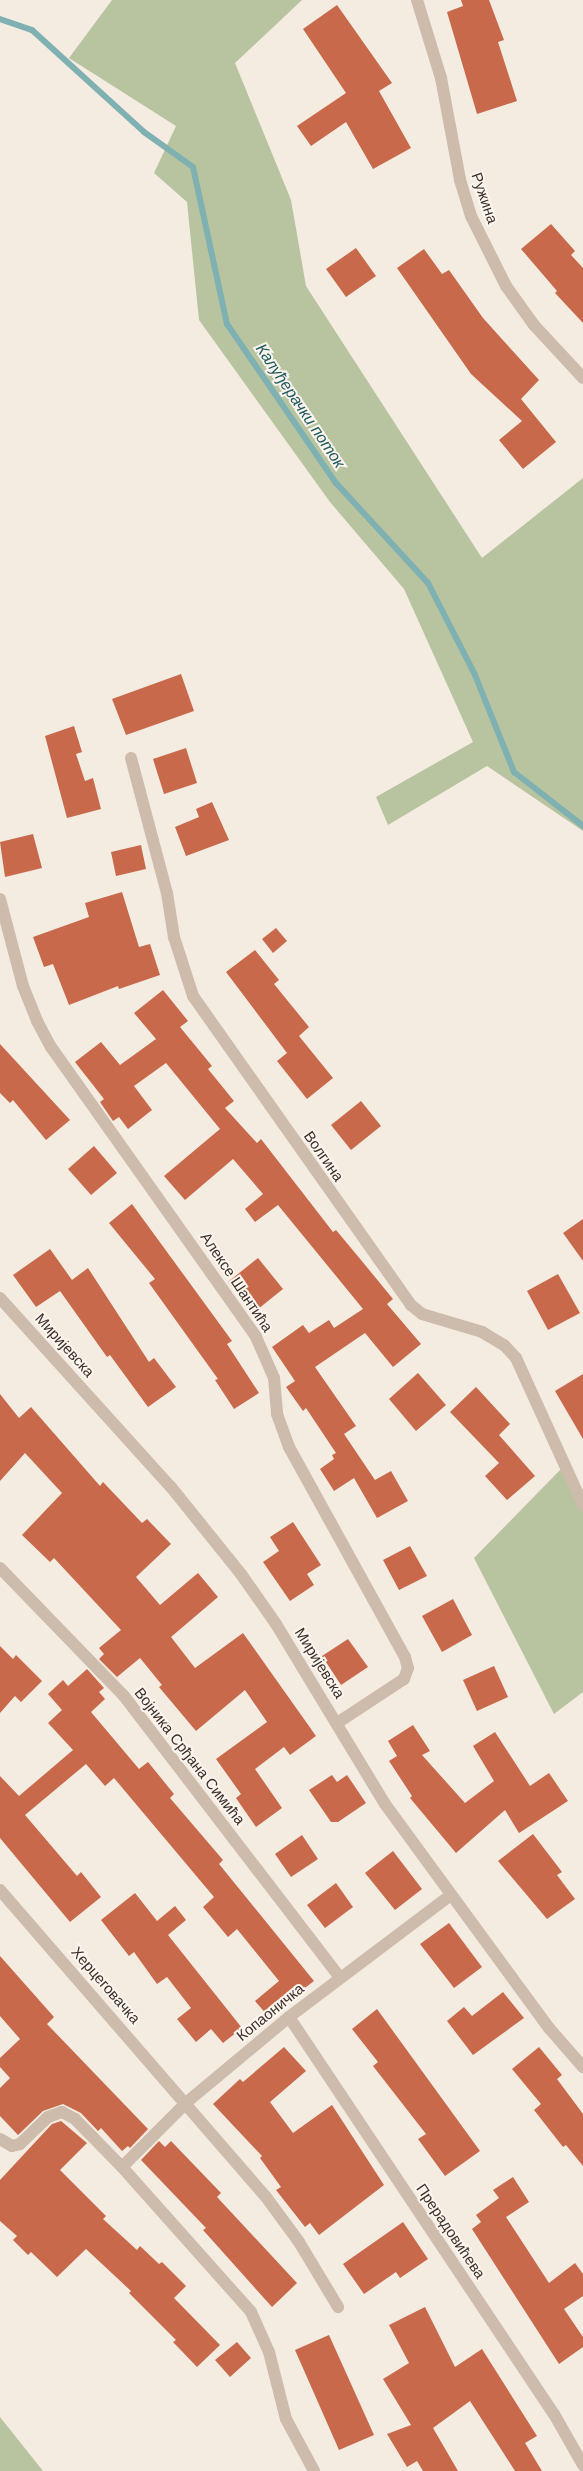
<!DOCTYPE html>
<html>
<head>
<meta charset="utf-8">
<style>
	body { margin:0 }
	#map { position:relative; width:583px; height:2471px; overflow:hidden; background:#f4ebe1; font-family:Helvetica,sans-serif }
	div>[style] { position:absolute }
	.green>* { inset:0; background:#b8c4a0 }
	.stream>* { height:6px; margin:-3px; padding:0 3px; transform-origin:3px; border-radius:3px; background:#7fb0b2 }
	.building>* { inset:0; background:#c8694b }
	.street>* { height:12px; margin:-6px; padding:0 6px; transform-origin:6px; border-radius:6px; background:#cdbbac }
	span { translate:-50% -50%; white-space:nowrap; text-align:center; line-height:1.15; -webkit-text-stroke:4px #fbf5ee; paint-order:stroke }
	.street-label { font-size:15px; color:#3b302b }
	.water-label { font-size:16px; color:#1f5a5e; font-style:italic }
</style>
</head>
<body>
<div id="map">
	<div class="green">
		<i style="clip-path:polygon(112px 0,302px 0,235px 63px,291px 200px,306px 286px,482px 558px,583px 478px,583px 831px,487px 766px,388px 825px,376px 797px,473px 742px,404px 589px,330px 502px,199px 320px,187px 202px,154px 173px,176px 126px,69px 58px)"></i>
		<i style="clip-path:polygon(563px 1467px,583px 1508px,583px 1692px,554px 1714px,474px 1558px)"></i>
		<i style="clip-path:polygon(0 2417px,43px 2471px,0 2471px)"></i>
	</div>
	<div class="stream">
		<i style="left:0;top:19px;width:34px;rotate:19deg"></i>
		<i style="left:32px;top:30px;width:151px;rotate:42.3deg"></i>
		<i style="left:144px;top:132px;width:60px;rotate:35.5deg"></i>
		<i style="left:193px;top:167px;width:161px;rotate:77.8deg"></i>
		<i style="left:227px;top:324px;width:193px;rotate:55.6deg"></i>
		<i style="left:336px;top:483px;width:136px;rotate:47.4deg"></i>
		<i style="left:428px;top:583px;width:103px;rotate:62.9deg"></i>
		<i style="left:475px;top:675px;width:105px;rotate:68.1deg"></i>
		<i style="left:514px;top:772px;width:88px;rotate:38deg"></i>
	</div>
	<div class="building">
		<i style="clip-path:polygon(461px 0,489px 0,504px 40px,498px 42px,517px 101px,477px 114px,447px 12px,463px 6px)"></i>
		<i style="clip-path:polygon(337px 5px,392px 83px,379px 91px,411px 148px,373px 169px,346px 122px,311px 146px,297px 126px,346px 93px,303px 29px)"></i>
		<i style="clip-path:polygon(551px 224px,575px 251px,571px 255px,583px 268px,583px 323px,555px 293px,557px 291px,521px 249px)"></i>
		<i style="clip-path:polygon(356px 248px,376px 276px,346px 297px,326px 269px)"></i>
		<i style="clip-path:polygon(424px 249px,442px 274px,449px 270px,483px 318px,539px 380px,521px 399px,556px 442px,523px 469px,499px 440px,522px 421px,471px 374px,397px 268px)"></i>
		<i style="clip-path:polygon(181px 674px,194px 711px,126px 735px,112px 699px)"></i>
		<i style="clip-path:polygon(74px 726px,82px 752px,76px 754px,85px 781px,93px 778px,101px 809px,67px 818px,45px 736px)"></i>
		<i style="clip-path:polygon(186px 748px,197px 783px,164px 794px,153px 759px)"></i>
		<i style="clip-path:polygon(212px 802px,229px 840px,186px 856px,175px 827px,199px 817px,196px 809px)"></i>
		<i style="clip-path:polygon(33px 834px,42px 868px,5px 877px,0 842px)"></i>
		<i style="clip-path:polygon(141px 845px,146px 869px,116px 876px,111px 852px)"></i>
		<i style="clip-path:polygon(122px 892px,139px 947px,150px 944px,160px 975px,119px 989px,118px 986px,69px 1005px,53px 964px,44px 967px,33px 937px,89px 917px,85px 903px)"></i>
		<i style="clip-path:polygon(276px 928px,287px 941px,273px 953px,262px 939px)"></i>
		<i style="clip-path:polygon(255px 950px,279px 980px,274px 984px,309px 1027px,299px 1036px,333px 1078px,307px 1099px,277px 1061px,287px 1053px,226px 972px)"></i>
		<i style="clip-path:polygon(163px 990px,188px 1021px,180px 1027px,212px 1066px,208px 1069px,234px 1101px,225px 1108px,257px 1143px,261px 1139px,333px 1232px,336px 1230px,361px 1260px,393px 1299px,387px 1304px,421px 1344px,393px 1367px,365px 1333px,315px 1367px,356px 1426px,344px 1434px,375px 1480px,391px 1471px,408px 1501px,377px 1518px,354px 1478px,334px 1491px,320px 1469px,334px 1459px,332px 1455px,336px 1453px,306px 1408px,303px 1411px,286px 1387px,295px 1381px,272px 1347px,303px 1325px,309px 1333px,329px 1320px,334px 1328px,363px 1309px,278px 1205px,255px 1222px,245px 1209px,263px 1194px,233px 1159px,185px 1200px,164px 1176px,220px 1129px,166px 1063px,134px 1086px,152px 1110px,128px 1129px,119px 1117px,113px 1121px,100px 1102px,104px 1099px,75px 1062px,101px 1042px,120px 1065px,156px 1039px,134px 1013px)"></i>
		<i style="clip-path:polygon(0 1044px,70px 1120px,46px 1140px,13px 1100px,10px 1103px,0 1093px)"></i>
		<i style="clip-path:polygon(361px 1101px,381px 1126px,351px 1150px,331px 1125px)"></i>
		<i style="clip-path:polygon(94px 1146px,117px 1173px,91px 1195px,68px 1169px)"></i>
		<i style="clip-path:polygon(132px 1204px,232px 1341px,227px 1344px,259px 1393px,234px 1409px,215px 1380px,218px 1379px,149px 1283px,155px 1279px,109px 1223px)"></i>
		<i style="clip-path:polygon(583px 1219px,583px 1261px,563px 1233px)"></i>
		<i style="clip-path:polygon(50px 1249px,72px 1280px,88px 1268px,149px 1362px,154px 1358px,176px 1387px,148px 1407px,110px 1355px,107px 1357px,60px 1291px,36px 1307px,13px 1275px)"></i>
		<i style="clip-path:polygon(258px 1258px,283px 1289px,253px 1313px,228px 1282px)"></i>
		<i style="clip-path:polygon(558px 1274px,580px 1313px,548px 1330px,527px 1291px)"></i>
		<i style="clip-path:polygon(418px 1373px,446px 1405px,416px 1431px,389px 1399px)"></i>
		<i style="clip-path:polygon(583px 1374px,583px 1439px,555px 1391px)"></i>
		<i style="clip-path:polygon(476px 1387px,510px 1424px,499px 1435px,535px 1476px,507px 1500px,485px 1476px,499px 1463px,450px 1412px)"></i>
		<i style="clip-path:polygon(0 1394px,19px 1418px,31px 1407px,100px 1486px,103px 1482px,142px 1523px,147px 1519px,171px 1544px,136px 1577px,160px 1605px,198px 1573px,218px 1597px,171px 1637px,195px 1668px,243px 1633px,316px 1736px,290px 1755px,284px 1747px,255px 1769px,282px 1808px,256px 1827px,236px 1798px,241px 1794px,216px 1759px,267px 1722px,245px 1690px,196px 1731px,159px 1687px,162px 1685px,140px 1658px,117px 1677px,99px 1659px,104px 1654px,99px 1648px,121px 1630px,54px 1558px,50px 1562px,22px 1535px,62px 1493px,25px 1453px,0 1481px)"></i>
		<i style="clip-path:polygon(293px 1522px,321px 1565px,307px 1574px,314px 1585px,290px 1601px,263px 1562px,279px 1551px,270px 1537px)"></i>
		<i style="clip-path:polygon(410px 1546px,427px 1576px,399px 1590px,383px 1560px)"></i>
		<i style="clip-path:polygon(453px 1599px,472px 1635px,442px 1652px,422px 1616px)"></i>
		<i style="clip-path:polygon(348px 1639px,368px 1667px,341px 1685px,322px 1656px)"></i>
		<i style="clip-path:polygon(0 1646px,13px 1659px,16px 1655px,42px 1681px,21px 1702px,15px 1696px,0 1713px)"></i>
		<i style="clip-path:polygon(494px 1666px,508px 1697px,477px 1711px,463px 1680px)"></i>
		<i style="clip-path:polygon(87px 1669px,104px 1688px,99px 1692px,105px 1699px,91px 1712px,139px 1769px,148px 1762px,174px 1794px,170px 1798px,223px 1860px,219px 1864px,314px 1981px,268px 2016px,255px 2001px,279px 1981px,237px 1929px,228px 1937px,203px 1907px,214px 1897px,114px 1778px,105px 1786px,86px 1764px,25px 1815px,77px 1876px,81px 1872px,101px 1897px,70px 1922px,0 1838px,0 1776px,19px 1796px,73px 1750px,48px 1723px,62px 1710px,48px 1694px,63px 1680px,68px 1686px)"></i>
		<i style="clip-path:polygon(413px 1725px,430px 1751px,422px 1755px,465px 1803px,494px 1781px,473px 1746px,495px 1732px,530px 1786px,549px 1773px,568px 1801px,519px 1833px,505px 1810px,456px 1853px,410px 1798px,412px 1796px,389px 1761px,397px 1756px,388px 1741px)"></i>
		<i style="clip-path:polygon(332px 1775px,337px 1782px,347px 1775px,366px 1803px,338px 1822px,331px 1822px,309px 1790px)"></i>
		<i style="clip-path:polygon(533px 1834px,562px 1872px,557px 1875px,575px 1899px,547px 1919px,498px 1861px)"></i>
		<i style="clip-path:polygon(302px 1835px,318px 1859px,291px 1877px,275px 1854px)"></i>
		<i style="clip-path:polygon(393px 1851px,422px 1889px,395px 1910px,365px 1873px)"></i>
		<i style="clip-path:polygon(336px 1883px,353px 1907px,325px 1928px,307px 1905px)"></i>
		<i style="clip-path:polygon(135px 1893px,157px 1921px,175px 1906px,186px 1920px,168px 1935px,242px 2028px,223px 2043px,211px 2029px,196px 2042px,177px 2019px,191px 2008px,167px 1977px,157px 1984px,134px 1952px,129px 1956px,101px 1920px)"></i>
		<i style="clip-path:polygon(449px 1923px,482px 1967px,454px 1988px,420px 1944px)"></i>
		<i style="clip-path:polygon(0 1956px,54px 2017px,47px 2024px,148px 2129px,130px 2148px,128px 2146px,122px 2151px,101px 2128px,98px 2131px,81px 2113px,63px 2104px,43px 2111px,18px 2135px,0 2116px,0 2088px,10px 2078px,0 2067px,0 2058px,20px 2039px,0 2016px)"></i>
		<i style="clip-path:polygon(503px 1992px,524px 2018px,473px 2055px,447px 2021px,464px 2007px,472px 2016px)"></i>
		<i style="clip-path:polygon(377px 2009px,480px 2151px,445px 2176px,418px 2139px,426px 2134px,373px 2066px,378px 2062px,352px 2029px)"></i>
		<i style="clip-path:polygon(284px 2047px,306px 2071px,270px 2102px,293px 2133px,332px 2105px,384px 2185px,319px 2235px,310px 2223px,305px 2227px,276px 2190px,281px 2187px,260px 2158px,262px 2156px,213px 2104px,240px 2079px,243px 2082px)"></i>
		<i style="clip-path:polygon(539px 2047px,562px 2075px,557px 2079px,583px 2114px,583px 2166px,566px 2145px,563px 2147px,534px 2110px,541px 2104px,512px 2069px)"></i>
		<i style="clip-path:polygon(61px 2121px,87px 2143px,60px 2170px,106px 2216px,103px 2219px,137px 2250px,140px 2246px,159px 2264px,162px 2262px,186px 2286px,174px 2298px,220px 2345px,197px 2367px,173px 2342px,176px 2340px,129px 2293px,131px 2291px,86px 2249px,57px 2277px,31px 2252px,28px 2255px,13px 2240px,17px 2236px,0 2221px,0 2180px,52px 2124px)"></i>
		<i style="clip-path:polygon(159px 2141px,165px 2147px,171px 2141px,221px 2193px,217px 2197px,297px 2283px,272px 2307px,203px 2230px,206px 2228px,141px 2160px)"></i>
		<i style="clip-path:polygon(513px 2177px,529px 2202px,506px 2217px,549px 2283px,575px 2263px,583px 2274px,583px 2296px,564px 2309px,583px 2337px,583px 2347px,559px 2364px,472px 2229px,481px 2222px,476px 2215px,499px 2198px,493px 2190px)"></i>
		<i style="clip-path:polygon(403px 2222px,428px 2259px,400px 2278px,396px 2272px,364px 2294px,343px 2264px)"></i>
		<i style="clip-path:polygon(425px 2307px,455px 2367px,482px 2349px,537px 2436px,525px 2443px,542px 2471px,515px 2471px,470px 2401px,433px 2428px,458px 2471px,423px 2471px,417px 2461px,407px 2467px,387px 2434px,411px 2425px,383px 2379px,409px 2363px,389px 2325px)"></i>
		<i style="clip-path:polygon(329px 2335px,374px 2435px,339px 2450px,295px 2350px)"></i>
		<i style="clip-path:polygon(237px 2342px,251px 2358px,230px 2377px,215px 2360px)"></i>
	</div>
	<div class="street">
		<i style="left:417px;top:0;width:82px;rotate:72.9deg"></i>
		<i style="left:441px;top:78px;width:104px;rotate:79.4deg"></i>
		<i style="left:460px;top:180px;width:38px;rotate:73deg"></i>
		<i style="left:471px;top:216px;width:78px;rotate:63.4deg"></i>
		<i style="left:506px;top:286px;width:48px;rotate:54.3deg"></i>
		<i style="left:534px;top:325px;width:72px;rotate:47.2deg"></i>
		<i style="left:131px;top:758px;width:140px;rotate:75.1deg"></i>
		<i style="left:167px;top:893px;width:45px;rotate:81deg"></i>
		<i style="left:174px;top:937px;width:62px;rotate:72.1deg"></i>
		<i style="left:193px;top:996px;width:378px;rotate:54.8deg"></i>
		<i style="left:411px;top:1305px;width:14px;rotate:39deg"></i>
		<i style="left:422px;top:1314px;width:63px;rotate:16.7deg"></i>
		<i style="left:482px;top:1332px;width:26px;rotate:31deg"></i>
		<i style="left:504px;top:1345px;width:18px;rotate:47deg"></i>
		<i style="left:516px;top:1358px;width:162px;rotate:65.5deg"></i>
		<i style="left:0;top:899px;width:90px;rotate:75.2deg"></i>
		<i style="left:23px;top:986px;width:38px;rotate:68deg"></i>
		<i style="left:37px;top:1021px;width:30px;rotate:62deg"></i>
		<i style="left:51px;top:1047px;width:355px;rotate:54.7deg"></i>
		<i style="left:256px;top:1337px;width:45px;rotate:66.3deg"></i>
		<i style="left:274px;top:1378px;width:36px;rotate:85deg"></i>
		<i style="left:277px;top:1414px;width:35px;rotate:70deg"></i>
		<i style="left:289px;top:1447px;width:240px;rotate:61.1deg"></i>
		<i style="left:405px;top:1657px;width:11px;rotate:75deg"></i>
		<i style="left:408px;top:1668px;width:12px;rotate:110deg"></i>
		<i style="left:404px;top:1679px;width:80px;rotate:146.7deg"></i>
		<i style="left:0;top:1298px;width:255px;rotate:47.9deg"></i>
		<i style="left:171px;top:1487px;width:112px;rotate:51.2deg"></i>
		<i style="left:241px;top:1574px;width:61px;rotate:55deg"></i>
		<i style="left:276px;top:1624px;width:210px;rotate:58.8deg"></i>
		<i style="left:385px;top:1804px;width:278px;rotate:53.8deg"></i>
		<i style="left:549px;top:2028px;width:52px;rotate:48.9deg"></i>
		<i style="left:0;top:1568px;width:178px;rotate:45.9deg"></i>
		<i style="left:124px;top:1696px;width:353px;rotate:52.5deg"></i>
		<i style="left:0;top:1890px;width:406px;rotate:49.1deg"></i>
		<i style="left:266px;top:2197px;width:56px;rotate:53.7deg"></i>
		<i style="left:299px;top:2242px;width:76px;rotate:59deg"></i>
		<i style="left:289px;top:2017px;width:477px;rotate:56.3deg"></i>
		<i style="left:554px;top:2414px;width:59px;rotate:60.4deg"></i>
		<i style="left:0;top:2139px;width:14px;rotate:30deg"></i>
		<i style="left:12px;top:2146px;width:8px;rotate:-14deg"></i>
		<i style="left:20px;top:2144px;width:39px;rotate:-44deg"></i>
		<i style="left:48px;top:2117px;width:15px;rotate:-20deg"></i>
		<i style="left:62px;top:2112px;width:15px;rotate:28deg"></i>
		<i style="left:75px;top:2119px;width:67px;rotate:45.6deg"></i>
		<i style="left:122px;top:2167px;width:194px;rotate:48.3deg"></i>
		<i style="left:251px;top:2312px;width:44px;rotate:65.8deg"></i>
		<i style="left:269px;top:2352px;width:69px;rotate:75.8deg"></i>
		<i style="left:286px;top:2419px;width:59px;rotate:61.7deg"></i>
		<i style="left:122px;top:2167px;width:92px;rotate:-45deg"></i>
		<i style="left:187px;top:2102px;width:133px;rotate:-39.8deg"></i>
		<i style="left:289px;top:2017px;width:203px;rotate:-37deg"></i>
	</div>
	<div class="street-label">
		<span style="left:485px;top:198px;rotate:71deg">Ружина</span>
		<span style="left:324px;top:1156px;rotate:55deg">Волгина</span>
		<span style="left:237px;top:1282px;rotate:56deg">Алексе Шантића</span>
		<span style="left:65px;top:1345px;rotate:48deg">Миријевска</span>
		<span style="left:320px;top:1663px;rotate:58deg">Миријевска</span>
		<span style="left:190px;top:1756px;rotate:52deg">Војника Срђана Симића</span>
		<span style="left:106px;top:1985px;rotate:49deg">Херцеговачка</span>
		<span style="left:270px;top:2012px;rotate:-39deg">Копаоничка</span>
		<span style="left:451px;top:2231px;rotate:56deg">Прерадовићева</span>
	</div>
	<div class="water-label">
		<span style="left:300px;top:406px;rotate:56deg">Калуђерачки поток</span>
	</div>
</div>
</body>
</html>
